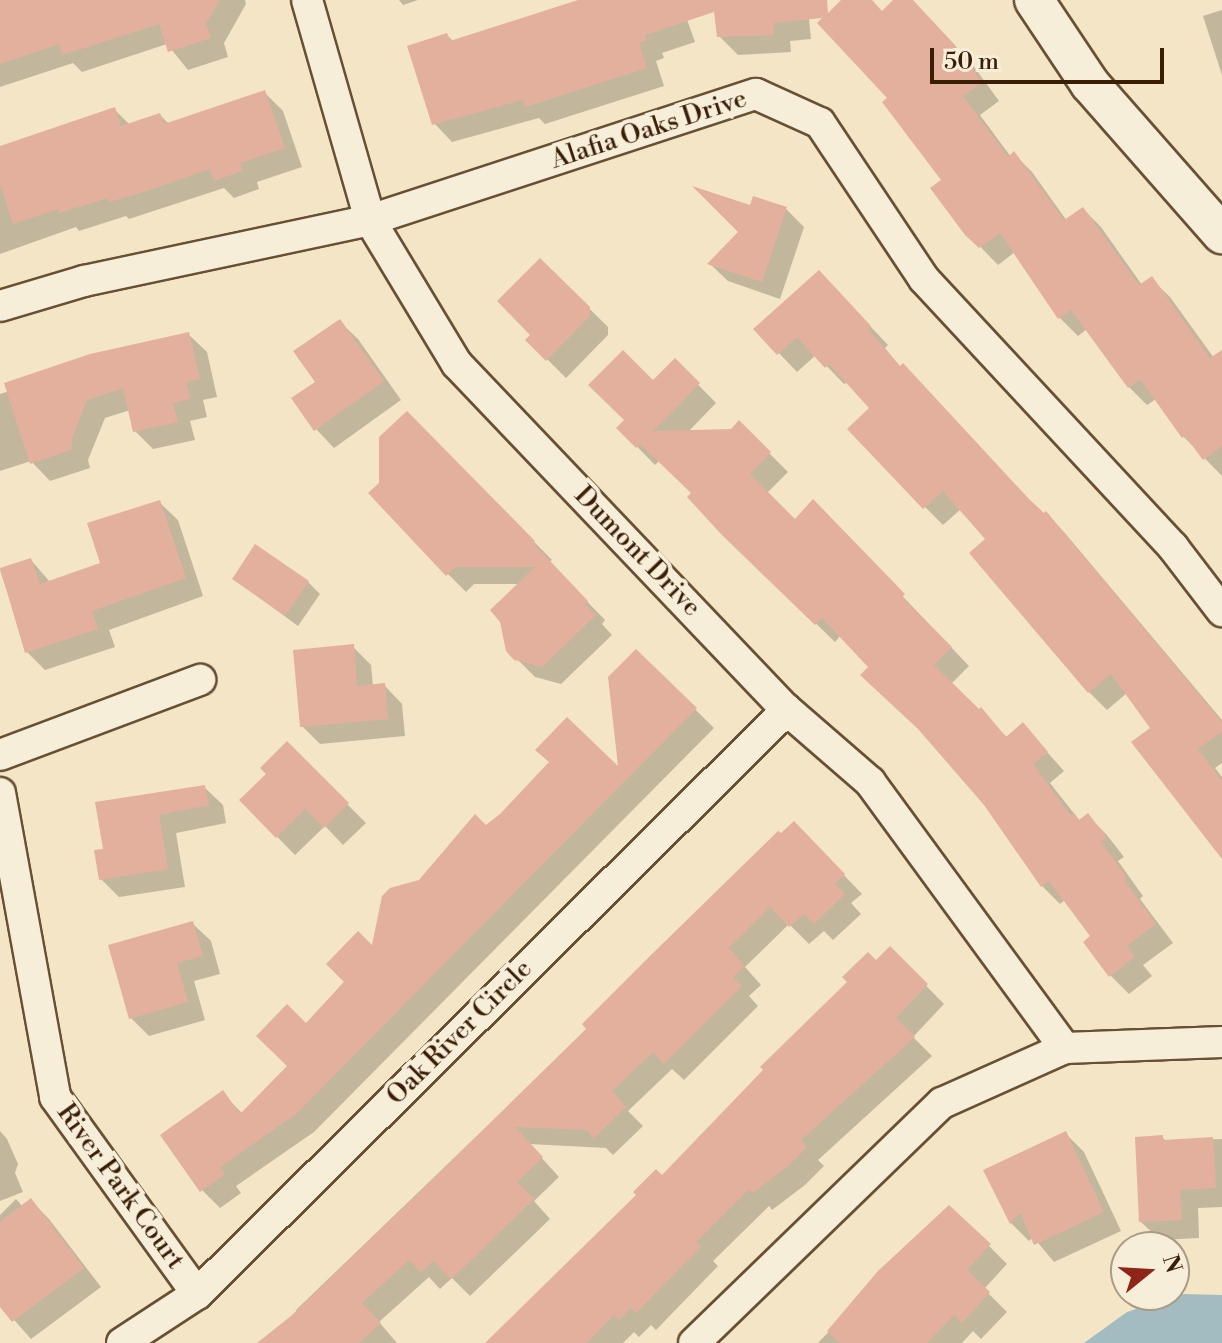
<!DOCTYPE html>
<html>
<head>
<meta charset="utf-8">
<style>
	body { margin:0 }
	#map { position:relative; width:1222px; height:1343px; overflow:hidden; background:#f3e5c5; font-family:"Libre Bodoni",serif }
	div>[style] { position:absolute }
	.water>* { inset:0; background:#a3bcc1 }
	.shadow>* { inset:0; background:#0003 }
	.building>* { inset:0; background:#e3b09e }
	.roads { filter:drop-shadow(2px 0 #685035) drop-shadow(-2px 0 #685035) drop-shadow(0 2px #685035) drop-shadow(0 -2px #685035) }
	.minor>* { height:30px; margin:-15px; padding:0 15px; transform-origin:15px; border-radius:15px; background:#f7eed9 }
	.tertiary>* { height:38px; margin:-19px; padding:0 19px; transform-origin:19px; border-radius:19px; background:#f7eed9 }
	span { translate:-50% -50%; white-space:nowrap; text-align:center; line-height:1.15; -webkit-text-stroke:8px #f7eed9; paint-order:stroke }
	.street-label { font-size:26px; color:#391e05 }
	.north { position:absolute; left:1110px; top:1231px; width:80px; height:80px; box-sizing:border-box; background:#f7eed9; border:2px solid #ab9b84; border-radius:50%; rotate:72deg; font-size:22px; font-weight:700; line-height:32px; text-align:center; color:#391e05 }
	.north::after { content:''; display:block; margin:auto; width:28px; height:36px; background:#8f2418; clip-path:polygon(50% 0,100% 100%,50% 72%,0 100%) }
	.scale { position:absolute; left:930px; top:48px; width:234px; height:36px; box-sizing:border-box; border:4px solid #391e05; border-top:0; padding-left:10px; font-size:24px; line-height:28px; white-space:nowrap; color:#391e05; -webkit-text-stroke:6px #f7eed9; paint-order:stroke }
</style>
</head>
<body>
<div id="map">
	<div class="water">
		<i style="clip-path:polygon(1182px 1294px,1222px 1295px,1222px 1343px,1084px 1343px,1127px 1312px)"></i>
	</div>
	<div class="shadow">
		<i style="clip-path:polygon(0 0,245px 0,246px 4px,224px 43px,228px 57px,188px 70px,167px 44px,82px 72px,73px 63px,0 87px)"></i>
		<i style="clip-path:polygon(399px 0,418px 0,403px 5px)"></i>
		<i style="clip-path:polygon(584px 0,680px 0,695px 42px,662px 53px,664px 58px,656px 61px,664px 86px,545px 124px,539px 118px,452px 142px,434px 123px,447px 35px,454px 42px)"></i>
		<i style="clip-path:polygon(715px 0,807px 0,811px 39px,790px 41px,791px 52px,738px 55px,719px 36px)"></i>
		<i style="clip-path:polygon(844px 0,871px 0,883px 13px,896px 0,911px 0,972px 64px,999px 101px,980px 115px,1011px 157px,1014px 154px,1032px 172px,1067px 221px,1083px 209px,1101px 227px,1142px 285px,1151px 279px,1170px 297px,1214px 358px,1222px 357px,1222px 476px,1184px 437px,1156px 399px,1147px 405px,1129px 387px,1087px 329px,1078px 336px,1060px 318px,1015px 252px,998px 265px,967px 233px,944px 180px,890px 98px)"></i>
		<i style="clip-path:polygon(1222px 10px,1222px 75px,1203px 16px)"></i>
		<i style="clip-path:polygon(265px 93px,283px 111px,302px 167px,257px 182px,259px 189px,234px 198px,224px 188px,129px 219px,126px 216px,79px 231px,76px 227px,0 254px,0 149px,114px 109px,130px 125px,160px 115px,169px 124px)"></i>
		<i style="clip-path:polygon(786px 209px,804px 227px,780px 299px,728px 281px,710px 264px,741px 232px)"></i>
		<i style="clip-path:polygon(540px 260px,608px 327px,608px 335px,566px 378px,528px 340px,533px 335px)"></i>
		<i style="clip-path:polygon(837px 291px,888px 345px,885px 348px,901px 368px,1044px 516px,1046px 514px,1064px 532px,1222px 720px,1222px 763px,1215px 768px,1222px 777px,1222px 854px,1153px 728px,1127px 693px,1107px 710px,1089px 692px,988px 539px,961px 509px,943px 525px,925px 507px,872px 408px,848px 382px,844px 384px,816px 355px,797px 372px,756px 329px)"></i>
		<i style="clip-path:polygon(339px 321px,358px 339px,401px 400px,334px 448px,316px 429px,317px 382px)"></i>
		<i style="clip-path:polygon(188px 334px,207px 352px,217px 397px,203px 400px,207px 417px,190px 421px,195px 440px,153px 449px,135px 431px,130px 410px,105px 418px,88px 460px,90px 468px,50px 481px,31px 461px,0 471px,0 394px)"></i>
		<i style="clip-path:polygon(675px 361px,716px 403px,688px 432px,732px 431px,739px 423px,788px 472px,766px 494px,795px 521px,813px 502px,969px 666px,951px 684px,1008px 738px,1023px 725px,1064px 771px,1050px 783px,1080px 821px,1088px 816px,1106px 834px,1124px 857px,1118px 861px,1143px 896px,1140px 899px,1173px 943px,1143px 965px,1152px 976px,1129px 994px,1111px 976px,1093px 937px,1065px 900px,1060px 904px,1042px 886px,985px 804px,871px 667px,841px 635px,835px 642px,736px 546px,694px 493px,660px 460px,655px 465px,619px 428px)"></i>
		<i style="clip-path:polygon(407px 413px,552px 560px,549px 562px,605px 620px,602px 624px,612px 635px,561px 684px,535px 677px,508px 650px,520px 584px,474px 584px,466px 592px,448px 574px,381px 484px)"></i>
		<i style="clip-path:polygon(159px 502px,178px 520px,203px 596px,109px 630px,115px 647px,45px 670px,27px 652px,0 570px,31px 560px,50px 582px,103px 564px)"></i>
		<i style="clip-path:polygon(234px 579px,308px 582px,320px 594px,298px 626px)"></i>
		<i style="clip-path:polygon(353px 647px,371px 665px,373px 686px,384px 685px,402px 704px,405px 736px,320px 744px,302px 726px)"></i>
		<i style="clip-path:polygon(636px 651px,714px 728px,314px 1132px,236px 1186px,241px 1193px,220px 1208px,202px 1190px,222px 1093px,243px 1114px,289px 1066px,306px 1025px,373px 949px,420px 882px,486px 827px,621px 772px)"></i>
		<i style="clip-path:polygon(287px 744px,366px 823px,343px 845px,325px 826px,295px 855px,241px 800px,269px 774px)"></i>
		<i style="clip-path:polygon(204px 787px,223px 805px,226px 823px,176px 833px,185px 887px,119px 897px,101px 879px,105px 850px,97px 804px)"></i>
		<i style="clip-path:polygon(812px 842px,862px 894px,851px 903px,861px 914px,833px 940px,824px 931px,809px 944px,789px 924px,745px 967px,761px 985px,749px 996px,758px 1006px,684px 1080px,672px 1069px,628px 1111px,643px 1126px,613px 1155px,606px 1148px,529px 1144px,559px 1177px,534px 1201px,550px 1219px,470px 1296px,452px 1278px,440px 1289px,429px 1277px,379px 1322px,397px 1343px,328px 1343px,296px 1310px,588px 1029px)"></i>
		<i style="clip-path:polygon(192px 923px,211px 941px,220px 974px,194px 981px,205px 1020px,149px 1036px,131px 1018px)"></i>
		<i style="clip-path:polygon(890px 949px,944px 1004px,913px 1037px,932px 1056px,818px 1160px,824px 1166px,805px 1185px,772px 1210px,769px 1206px,713px 1261px,718px 1266px,656px 1330px,651px 1325px,639px 1337px,634px 1332px,623px 1343px,490px 1343px,663px 1178px)"></i>
		<i style="clip-path:polygon(0 1131px,7px 1139px,18px 1164px,15px 1173px,23px 1192px,0 1201px)"></i>
		<i style="clip-path:polygon(1066px 1134px,1084px 1152px,1121px 1231px,1054px 1262px,1033px 1237px,1029px 1241px,1011px 1223px,986px 1171px)"></i>
		<i style="clip-path:polygon(1162px 1137px,1166px 1141px,1222px 1139px,1222px 1207px,1198px 1208px,1199px 1238px,1160px 1240px,1141px 1222px)"></i>
		<i style="clip-path:polygon(16px 1199px,23px 1207px,31px 1201px,49px 1219px,101px 1287px,31px 1339px,0 1304px,0 1215px)"></i>
		<i style="clip-path:polygon(989px 1246px,1007px 1264px,984px 1289px,1007px 1312px,981px 1339px,973px 1331px,962px 1343px,818px 1343px,864px 1295px)"></i>
	</div>
	<div class="building">
		<i style="clip-path:polygon(0 0,220px 0,206px 23px,211px 38px,168px 52px,159px 24px,62px 55px,59px 44px,0 64px)"></i>
		<i style="clip-path:polygon(578px 0,827px 0,828px 13px,841px 0,872px 0,882px 11px,893px 0,913px 0,954px 44px,982px 82px,963px 96px,1008px 157px,1014px 151px,1064px 220px,1083px 207px,1139px 285px,1152px 276px,1210px 358px,1222px 350px,1222px 446px,1203px 460px,1185px 436px,1182px 438px,1140px 379px,1128px 388px,1071px 310px,1058px 319px,1000px 233px,979px 248px,965px 235px,930px 188px,941px 180px,882px 102px,887px 98px,817px 23px,822px 18px,773px 23px,774px 35px,717px 37px,714px 12px,645px 35px,647px 40px,639px 43px,647px 68px,525px 107px,523px 100px,432px 125px,407px 46px,447px 33px,450px 41px)"></i>
		<i style="clip-path:polygon(265px 90px,285px 148px,240px 163px,242px 171px,214px 181px,210px 169px,137px 194px,109px 202px,108px 198px,59px 213px,58px 209px,13px 224px,0 184px,0 146px,115px 107px,121px 126px,160px 113px,164px 124px)"></i>
		<i style="clip-path:polygon(692px 186px,750px 205px,753px 196px,787px 207px,762px 282px,707px 264px,738px 232px)"></i>
		<i style="clip-path:polygon(540px 258px,590px 307px,590px 316px,546px 361px,525px 340px,530px 335px,497px 301px)"></i>
		<i style="clip-path:polygon(819px 270px,871px 326px,868px 329px,900px 366px,903px 363px,1029px 499px,1044px 513px,1046px 511px,1222px 722px,1222px 732px,1198px 749px,1222px 781px,1222px 859px,1131px 742px,1150px 728px,1111px 674px,1088px 693px,969px 553px,985px 539px,943px 491px,923px 509px,847px 429px,869px 408px,829px 364px,825px 368px,797px 337px,777px 355px,753px 329px)"></i>
		<i style="clip-path:polygon(340px 319px,384px 381px,314px 431px,291px 398px,315px 382px,293px 351px)"></i>
		<i style="clip-path:polygon(189px 332px,200px 379px,186px 382px,190px 399px,173px 403px,178px 422px,133px 432px,123px 388px,87px 400px,71px 441px,73px 449px,30px 464px,4px 383px,90px 354px)"></i>
		<i style="clip-path:polygon(623px 350px,653px 380px,675px 358px,700px 383px,653px 431px,731px 429px,739px 420px,771px 452px,750px 474px,795px 519px,813px 499px,905px 594px,902px 597px,952px 647px,934px 665px,979px 709px,981px 707px,1006px 737px,1023px 722px,1048px 752px,1033px 764px,1071px 816px,1074px 813px,1079px 820px,1088px 813px,1107px 838px,1101px 842px,1127px 877px,1124px 880px,1156px 924px,1127px 946px,1135px 957px,1109px 977px,1083px 942px,1090px 936px,1049px 881px,1041px 887px,984px 805px,918px 729px,860px 675px,868px 667px,822px 618px,815px 625px,721px 534px,687px 497px,691px 493px,640px 444px,636px 448px,616px 428px,624px 420px,588px 385px)"></i>
		<i style="clip-path:polygon(407px 411px,535px 541px,533px 543px,588px 601px,585px 604px,596px 615px,542px 667px,514px 660px,506px 651px,500px 622px,490px 610px,535px 567px,456px 567px,446px 576px,368px 493px,379px 483px,379px 437px)"></i>
		<i style="clip-path:polygon(160px 500px,186px 578px,92px 611px,98px 629px,25px 653px,0 568px,31px 558px,40px 584px,100px 563px,87px 523px)"></i>
		<i style="clip-path:polygon(255px 544px,309px 581px,285px 616px,232px 579px)"></i>
		<i style="clip-path:polygon(354px 644px,357px 686px,385px 683px,388px 719px,300px 727px,293px 650px)"></i>
		<i style="clip-path:polygon(636px 649px,697px 708px,296px 1114px,220px 1167px,225px 1174px,200px 1192px,160px 1135px,223px 1090px,240px 1114px,287px 1066px,256px 1036px,287px 1004px,306px 1023px,344px 982px,326px 964px,358px 931px,372px 945px,382px 896px,390px 888px,419px 880px,475px 814px,486px 825px,500px 814px,549px 762px,535px 750px,567px 717px,618px 766px,608px 677px)"></i>
		<i style="clip-path:polygon(287px 741px,349px 803px,324px 828px,305px 809px,276px 838px,239px 800px,266px 774px,260px 768px)"></i>
		<i style="clip-path:polygon(205px 785px,209px 805px,159px 815px,168px 869px,99px 880px,94px 850px,103px 849px,95px 802px)"></i>
		<i style="clip-path:polygon(794px 821px,845px 874px,835px 884px,845px 894px,814px 924px,804px 914px,789px 927px,770px 907px,729px 948px,744px 966px,733px 977px,742px 986px,664px 1064px,653px 1052px,612px 1091px,626px 1107px,594px 1138px,586px 1130px,515px 1127px,543px 1157px,517px 1182px,534px 1199px,484px 1248px,451px 1279px,433px 1261px,421px 1273px,409px 1260px,362px 1303px,381px 1323px,359px 1343px,257px 1343px,291px 1316px,443px 1169px,586px 1029px,582px 1024px,650px 956px,778px 831px,781px 833px)"></i>
		<i style="clip-path:polygon(193px 921px,203px 956px,177px 963px,188px 1002px,129px 1019px,108px 945px)"></i>
		<i style="clip-path:polygon(890px 946px,928px 984px,896px 1018px,915px 1037px,801px 1140px,807px 1147px,787px 1167px,753px 1193px,749px 1189px,696px 1242px,701px 1247px,636px 1313px,631px 1308px,619px 1320px,614px 1315px,587px 1343px,485px 1343px,636px 1195px,633px 1192px,656px 1169px,662px 1175px,763px 1070px,760px 1067px,847px 982px,842px 977px,868px 952px,876px 960px)"></i>
		<i style="clip-path:polygon(1066px 1131px,1104px 1212px,1034px 1245px,1020px 1213px,1010px 1224px,983px 1170px)"></i>
		<i style="clip-path:polygon(1163px 1135px,1163px 1140px,1213px 1137px,1216px 1188px,1180px 1190px,1182px 1220px,1139px 1222px,1135px 1137px)"></i>
		<i style="clip-path:polygon(31px 1198px,84px 1268px,12px 1322px,0 1307px,0 1222px)"></i>
		<i style="clip-path:polygon(949px 1205px,991px 1244px,967px 1270px,990px 1292px,962px 1323px,954px 1315px,927px 1343px,840px 1343px,827px 1331px,878px 1271px)"></i>
	</div>
	<div class="roads">
		<div class="minor">
			<i style="left:307px;top:0;width:229px;rotate:74deg"></i>
			<i style="left:370px;top:220px;width:168px;rotate:58.9deg"></i>
			<i style="left:457px;top:364px;width:478px;rotate:46.4deg"></i>
			<i style="left:787px;top:710px;width:110px;rotate:40.9deg"></i>
			<i style="left:870px;top:782px;width:330px;rotate:53.8deg"></i>
			<i style="left:0;top:306px;width:88px;rotate:-16.6deg"></i>
			<i style="left:84px;top:281px;width:292px;rotate:-12deg"></i>
			<i style="left:370px;top:220px;width:406px;rotate:-18.1deg"></i>
			<i style="left:756px;top:94px;width:70px;rotate:24.4deg"></i>
			<i style="left:820px;top:123px;width:187px;rotate:56.3deg"></i>
			<i style="left:924px;top:279px;width:366px;rotate:47.1deg"></i>
			<i style="left:1173px;top:547px;width:81px;rotate:52.6deg"></i>
			<i style="left:0;top:755px;width:214px;rotate:-20.6deg"></i>
			<i style="left:0;top:793px;width:309px;rotate:79.7deg"></i>
			<i style="left:55px;top:1097px;width:243px;rotate:54.2deg"></i>
			<i style="left:122px;top:1343px;width:90px;rotate:-33.2deg"></i>
			<i style="left:197px;top:1294px;width:830px;rotate:-44.71deg"></i>
			<i style="left:694px;top:1343px;width:345px;rotate:-44.1deg"></i>
			<i style="left:942px;top:1103px;width:135px;rotate:-24.1deg"></i>
			<i style="left:1065px;top:1048px;width:157px;rotate:-2.2deg"></i>
		</div>
		<div class="tertiary">
			<i style="left:1034px;top:0;width:101px;rotate:56.3deg"></i>
			<i style="left:1090px;top:84px;width:200px;rotate:48.7deg"></i>
		</div>
	</div>
	<div class="street-label">
		<span style="left:649px;top:130px;rotate:-18deg">Alafia Oaks Drive</span>
		<span style="left:637px;top:552px;rotate:46deg">Dumont Drive</span>
		<span style="left:460px;top:1033px;rotate:-45deg">Oak River Circle</span>
		<span style="left:120px;top:1187px;rotate:54deg">River Park Court</span>
	</div>
	<div class="north">N</div>
	<div class="scale">50 m</div>
</div>
</body>
</html>
